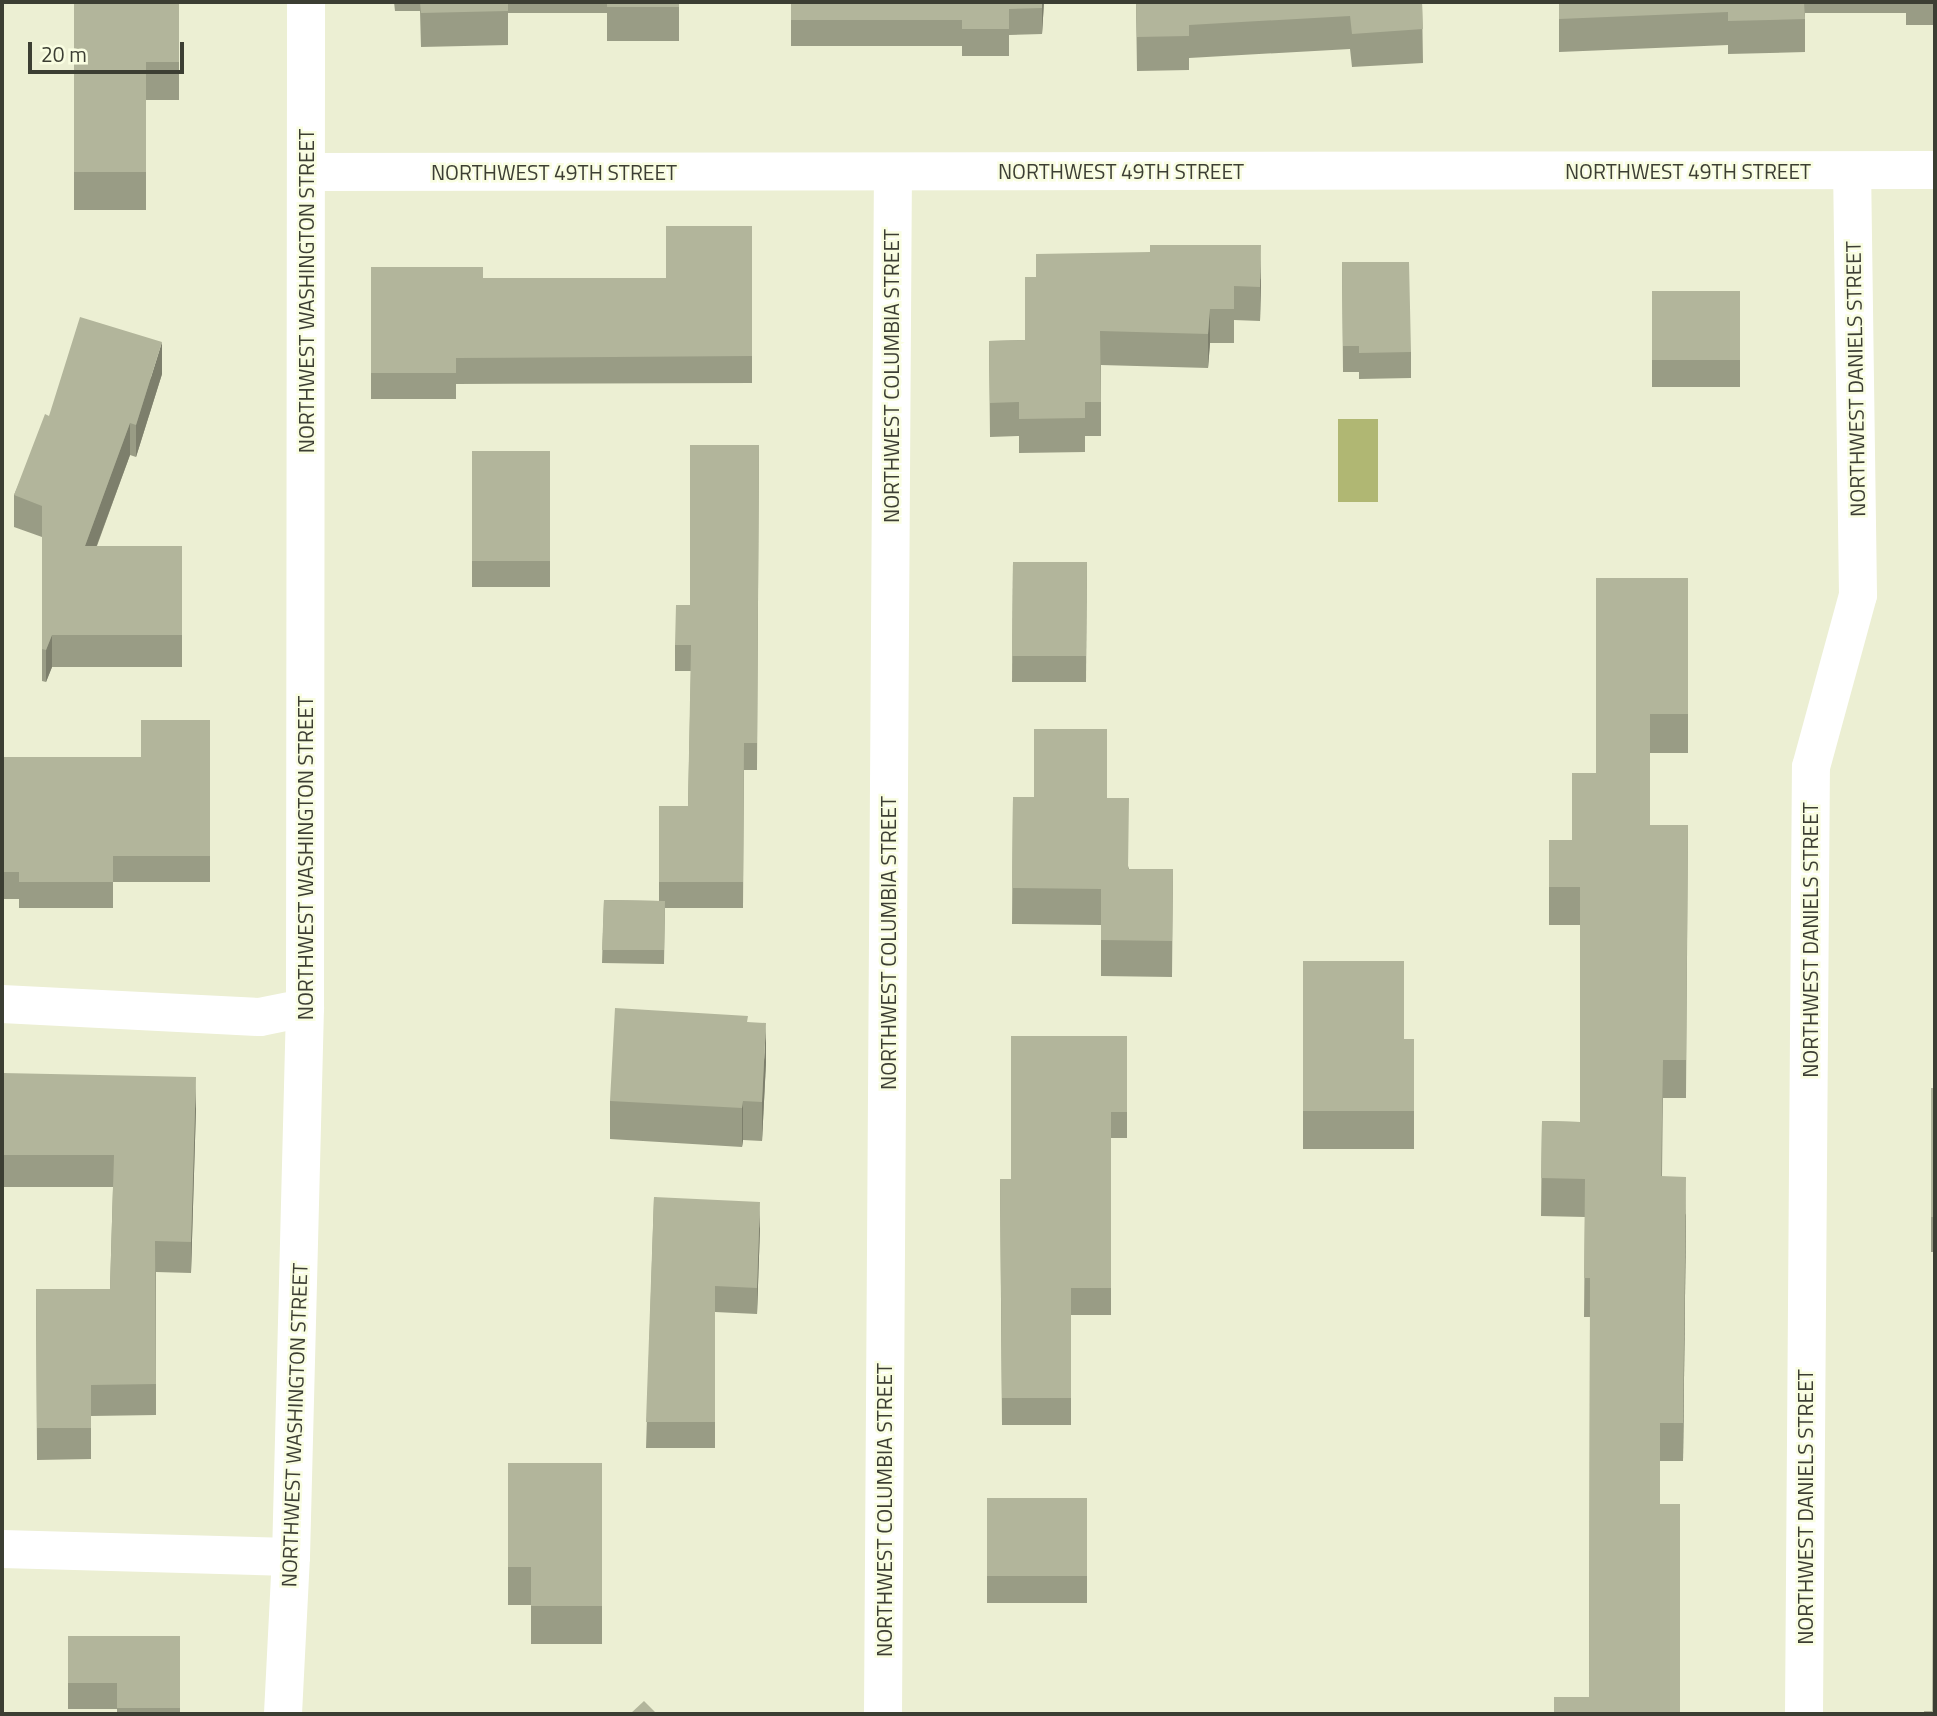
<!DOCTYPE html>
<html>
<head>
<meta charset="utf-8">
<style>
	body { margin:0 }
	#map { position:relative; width:1937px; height:1716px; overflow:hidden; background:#ecefd3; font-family:"Titillium Web",sans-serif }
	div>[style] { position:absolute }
	.water>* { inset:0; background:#b0b773 }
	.street>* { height:38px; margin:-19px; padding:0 19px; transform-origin:19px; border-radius:19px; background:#fff }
	.wall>* { inset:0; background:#999c85 }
	.shaded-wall>* { inset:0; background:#7d7f6c }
	.building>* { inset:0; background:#b2b59b }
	span { translate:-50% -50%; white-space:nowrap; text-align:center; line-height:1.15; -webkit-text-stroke:5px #f9fde1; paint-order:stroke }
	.street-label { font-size:21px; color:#3c3e33 }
	.frame { position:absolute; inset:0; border:4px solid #3c3e33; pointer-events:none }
	.scale { position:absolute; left:28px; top:42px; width:156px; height:32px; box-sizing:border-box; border:4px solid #3c3e33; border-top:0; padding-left:9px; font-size:21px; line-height:24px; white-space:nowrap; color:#3c3e33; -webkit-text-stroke:5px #f9fde1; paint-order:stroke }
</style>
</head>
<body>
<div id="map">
	<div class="water">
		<i style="clip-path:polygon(1338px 419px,1378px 419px,1378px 502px,1338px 502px)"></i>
	</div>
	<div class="street">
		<i style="left:306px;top:172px;width:1629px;rotate:-0.07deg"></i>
		<i style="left:2px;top:1004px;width:258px;rotate:2.9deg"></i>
		<i style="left:260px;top:1017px;width:46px;rotate:-11.3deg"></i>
		<i style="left:2px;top:1549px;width:289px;rotate:1.6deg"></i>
		<i style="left:283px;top:1714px;width:157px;rotate:-87.1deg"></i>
		<i style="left:291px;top:1557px;width:549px;rotate:-88.54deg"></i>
		<i style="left:305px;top:1008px;width:1006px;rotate:-89.94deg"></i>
		<i style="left:883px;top:1714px;width:1542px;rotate:-89.63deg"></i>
		<i style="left:1804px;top:1714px;width:947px;rotate:-89.58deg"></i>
		<i style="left:1811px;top:767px;width:178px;rotate:-74.7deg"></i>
		<i style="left:1858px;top:595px;width:424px;rotate:-90.8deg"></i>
	</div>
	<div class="wall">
		<i style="clip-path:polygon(74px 2px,179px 2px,179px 100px,146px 100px,146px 210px,74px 210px)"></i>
		<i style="clip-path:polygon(394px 2px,679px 2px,679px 41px,607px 41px,607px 13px,508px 13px,508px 45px,421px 47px,420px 11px,395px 11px)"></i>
		<i style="clip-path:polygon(791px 2px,1044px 2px,1042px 34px,1009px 35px,1009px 56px,962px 56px,962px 46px,791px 46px)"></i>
		<i style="clip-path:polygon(1136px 2px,1422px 2px,1423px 63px,1352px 67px,1350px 49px,1189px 58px,1189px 70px,1137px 71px)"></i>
		<i style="clip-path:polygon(1559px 2px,1935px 2px,1935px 25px,1906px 25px,1906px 13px,1805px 13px,1805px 52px,1728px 54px,1728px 45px,1559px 52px)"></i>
		<i style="clip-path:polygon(752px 226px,752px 383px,456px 384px,456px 399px,371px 399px,371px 267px,483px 278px,666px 278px)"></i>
		<i style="clip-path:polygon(1342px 262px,1411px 352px,1411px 378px,1359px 379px,1359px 372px,1343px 372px)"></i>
		<i style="clip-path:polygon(1261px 279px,1260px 321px,1234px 320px,1234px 343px,1210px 343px,1208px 368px,1101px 365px,1101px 436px,1085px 436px,1085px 452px,1019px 453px,1019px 436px,990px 437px,989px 341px,1025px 340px)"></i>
		<i style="clip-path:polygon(1652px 291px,1740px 291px,1740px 387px,1652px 387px)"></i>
		<i style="clip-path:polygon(162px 374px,136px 457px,130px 455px,97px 546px,182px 546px,182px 667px,52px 667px,46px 682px,42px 681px,42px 537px,14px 527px,14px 495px,49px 416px)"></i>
		<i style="clip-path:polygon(759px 445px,757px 770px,744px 770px,743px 908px,665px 908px,664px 964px,602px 963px,604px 900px,659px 901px,659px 806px,688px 806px,691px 671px,675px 671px,675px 645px)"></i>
		<i style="clip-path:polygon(472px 451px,550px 451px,550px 587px,472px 587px)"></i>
		<i style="clip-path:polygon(1013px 562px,1087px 562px,1086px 682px,1012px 682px)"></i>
		<i style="clip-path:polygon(1688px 578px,1688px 753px,1650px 753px,1650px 825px,1688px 825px,1686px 1098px,1663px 1098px,1662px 1176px,1686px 1215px,1683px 1461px,1660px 1461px,1589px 1697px,1590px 1317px,1584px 1317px,1585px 1217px,1541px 1216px,1542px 1121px,1580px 1122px,1580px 925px,1549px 925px,1549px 840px,1572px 840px,1596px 773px)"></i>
		<i style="clip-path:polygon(210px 720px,210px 882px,113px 882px,113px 908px,19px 908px,19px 899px,2px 899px,2px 757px,141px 757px)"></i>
		<i style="clip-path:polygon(1013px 797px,1107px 798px,1129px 869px,1173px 869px,1172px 977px,1101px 976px,1101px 925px,1012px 924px)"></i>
		<i style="clip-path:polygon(1303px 961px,1404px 1039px,1414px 1039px,1414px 1149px,1303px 1149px)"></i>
		<i style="clip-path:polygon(748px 1022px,766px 1062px,762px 1141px,743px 1140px,742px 1147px,610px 1139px,610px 1101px)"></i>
		<i style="clip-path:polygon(1127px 1036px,1127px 1138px,1111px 1138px,1111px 1315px,1071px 1315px,1071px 1425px,1002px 1425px,1000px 1179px,1011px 1179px)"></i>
		<i style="clip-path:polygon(2px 1073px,196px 1108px,191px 1273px,156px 1272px,156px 1415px,91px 1416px,91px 1459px,37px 1460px,36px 1289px,110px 1289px,113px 1187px,2px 1187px)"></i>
		<i style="clip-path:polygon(1931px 1088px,1935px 1088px,1935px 1252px,1931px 1252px)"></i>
		<i style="clip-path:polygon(654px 1197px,760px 1228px,757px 1314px,715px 1312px,715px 1448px,646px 1448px)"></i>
		<i style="clip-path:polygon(508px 1463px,602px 1463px,602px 1644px,531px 1644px,531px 1605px,508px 1605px)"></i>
		<i style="clip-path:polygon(987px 1498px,1087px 1498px,1087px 1603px,987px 1603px)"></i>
		<i style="clip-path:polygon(68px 1636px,180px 1636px,180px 1714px,117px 1714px,117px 1709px,68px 1709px)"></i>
	</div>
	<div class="shaded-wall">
		<i style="clip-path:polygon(1042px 2px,1044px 2px,1042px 34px)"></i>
		<i style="clip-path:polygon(1261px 245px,1261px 279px,1260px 321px,1260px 287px)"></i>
		<i style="clip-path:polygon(1210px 309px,1210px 343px,1208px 368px,1208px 334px)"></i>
		<i style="clip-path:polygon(162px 342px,162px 374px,136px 457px,136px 425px)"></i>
		<i style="clip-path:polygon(130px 423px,130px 455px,85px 577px,85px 546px)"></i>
		<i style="clip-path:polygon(52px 635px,52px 667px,46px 682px,46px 650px)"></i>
		<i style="clip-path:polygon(766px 1023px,766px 1062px,762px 1141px,762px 1102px)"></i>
		<i style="clip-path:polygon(196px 1077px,196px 1108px,191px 1273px,191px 1242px)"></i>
		<i style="clip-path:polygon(743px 1101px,743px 1140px,742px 1147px,742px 1108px)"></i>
		<i style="clip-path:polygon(1686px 1177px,1686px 1215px,1683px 1461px,1683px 1423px)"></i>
		<i style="clip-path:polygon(760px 1202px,760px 1228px,757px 1314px,757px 1288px)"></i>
	</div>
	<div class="building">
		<i style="clip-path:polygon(74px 2px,179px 2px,179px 62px,146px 62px,146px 172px,74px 172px)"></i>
		<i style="clip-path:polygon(420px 2px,508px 2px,508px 11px,421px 13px)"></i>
		<i style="clip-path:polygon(607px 2px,679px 2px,679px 7px,607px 7px)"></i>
		<i style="clip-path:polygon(791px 2px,1042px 2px,1042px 8px,1009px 9px,1009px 29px,962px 29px,962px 20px,791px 20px)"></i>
		<i style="clip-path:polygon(1136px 2px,1422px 2px,1423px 29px,1352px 34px,1350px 16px,1189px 25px,1189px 36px,1137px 37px)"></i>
		<i style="clip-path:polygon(1559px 2px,1804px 2px,1805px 19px,1728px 21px,1728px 12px,1559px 19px)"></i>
		<i style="clip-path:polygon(666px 226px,752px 226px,752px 356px,456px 358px,456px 373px,371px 373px,371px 267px,483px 267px,483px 278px,666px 278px)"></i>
		<i style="clip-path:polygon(1150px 245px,1261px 245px,1260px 287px,1234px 286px,1234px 309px,1210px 309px,1208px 334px,1100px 331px,1101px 402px,1085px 402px,1085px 418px,1019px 419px,1019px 402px,990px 403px,989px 341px,1025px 340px,1025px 277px,1036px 277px,1036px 254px,1150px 252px)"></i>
		<i style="clip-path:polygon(1342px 262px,1409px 262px,1411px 352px,1359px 353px,1359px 346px,1343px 346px)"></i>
		<i style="clip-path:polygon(1652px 291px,1740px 291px,1740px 360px,1652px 360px)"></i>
		<i style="clip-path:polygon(80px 317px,162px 342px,136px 425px,130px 423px,85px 546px,182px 546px,182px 635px,52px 635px,46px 650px,42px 649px,42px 506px,14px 495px,45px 414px,49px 416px)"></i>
		<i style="clip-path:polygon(690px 445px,759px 445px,757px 743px,744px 743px,743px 882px,659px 882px,659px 806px,688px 806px,691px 645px,675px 645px,676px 605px,690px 605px)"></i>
		<i style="clip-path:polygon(472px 451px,550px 451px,550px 561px,472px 561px)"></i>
		<i style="clip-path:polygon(1013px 562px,1087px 562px,1086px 656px,1012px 656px)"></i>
		<i style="clip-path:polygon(1596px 578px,1688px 578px,1688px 714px,1650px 714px,1650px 825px,1688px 825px,1686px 1060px,1663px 1060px,1661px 1176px,1686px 1177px,1683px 1423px,1660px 1423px,1660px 1504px,1680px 1504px,1680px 1714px,1554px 1714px,1554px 1697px,1589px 1697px,1590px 1278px,1584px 1278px,1585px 1179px,1541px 1178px,1542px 1121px,1580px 1122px,1580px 887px,1549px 887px,1549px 840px,1572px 840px,1572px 773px,1596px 773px)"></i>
		<i style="clip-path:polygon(141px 720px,210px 720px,210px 856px,113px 856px,113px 882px,19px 882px,19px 872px,2px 872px,2px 757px,141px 757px)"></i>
		<i style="clip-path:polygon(1034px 729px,1107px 729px,1107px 798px,1129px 798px,1128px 869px,1173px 869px,1172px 941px,1101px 940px,1101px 889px,1012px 888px,1013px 797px,1034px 797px)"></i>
		<i style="clip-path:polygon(604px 900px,665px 901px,664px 950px,602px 950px)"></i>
		<i style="clip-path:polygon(1303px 961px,1404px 961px,1404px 1039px,1414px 1039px,1414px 1111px,1303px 1111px)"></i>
		<i style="clip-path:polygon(615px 1008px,748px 1016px,747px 1022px,766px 1023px,762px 1102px,743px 1101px,742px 1108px,610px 1101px)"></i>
		<i style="clip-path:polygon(1011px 1036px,1127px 1036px,1127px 1112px,1111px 1112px,1111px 1288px,1071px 1288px,1071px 1398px,1002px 1398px,1000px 1179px,1011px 1179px)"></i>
		<i style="clip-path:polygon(2px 1073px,196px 1077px,191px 1242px,155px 1241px,156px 1384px,91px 1385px,91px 1428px,37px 1428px,36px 1289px,110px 1289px,114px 1155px,2px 1155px)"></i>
		<i style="clip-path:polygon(1931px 1088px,1935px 1088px,1935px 1217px,1931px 1217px)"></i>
		<i style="clip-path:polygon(654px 1197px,760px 1202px,757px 1288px,715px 1286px,715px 1422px,646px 1422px)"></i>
		<i style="clip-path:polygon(1935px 1254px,1935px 1714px,1924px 1714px,1924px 1711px,1932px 1711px)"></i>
		<i style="clip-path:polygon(508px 1463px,602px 1463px,602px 1606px,531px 1606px,531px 1567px,508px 1567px)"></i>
		<i style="clip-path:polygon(987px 1498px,1087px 1498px,1087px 1576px,987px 1576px)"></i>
		<i style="clip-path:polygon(68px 1636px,180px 1636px,180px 1708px,117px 1708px,117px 1683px,68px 1683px)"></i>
		<i style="clip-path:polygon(644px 1701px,657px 1714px,630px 1714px)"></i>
	</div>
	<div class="street-label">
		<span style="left:1121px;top:171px">NORTHWEST 49TH STREET</span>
		<span style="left:1688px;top:171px">NORTHWEST 49TH STREET</span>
		<span style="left:554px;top:172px">NORTHWEST 49TH STREET</span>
		<span style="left:306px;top:291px;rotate:-90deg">NORTHWEST WASHINGTON STREET</span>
		<span style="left:891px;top:376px;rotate:-90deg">NORTHWEST COLUMBIA STREET</span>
		<span style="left:1855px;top:379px;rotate:-91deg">NORTHWEST DANIELS STREET</span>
		<span style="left:305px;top:858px;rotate:-90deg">NORTHWEST WASHINGTON STREET</span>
		<span style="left:1810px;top:940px;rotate:-90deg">NORTHWEST DANIELS STREET</span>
		<span style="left:888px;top:943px;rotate:-90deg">NORTHWEST COLUMBIA STREET</span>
		<span style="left:294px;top:1425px;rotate:-88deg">NORTHWEST WASHINGTON STREET</span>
		<span style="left:1805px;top:1507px;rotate:-90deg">NORTHWEST DANIELS STREET</span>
		<span style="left:884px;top:1510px;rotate:-90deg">NORTHWEST COLUMBIA STREET</span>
	</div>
	<div class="frame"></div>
	<div class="scale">20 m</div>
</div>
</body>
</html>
